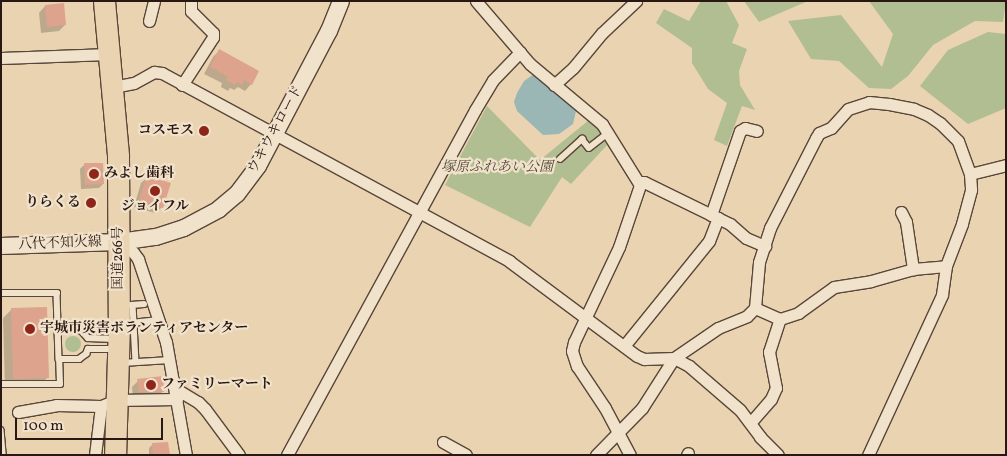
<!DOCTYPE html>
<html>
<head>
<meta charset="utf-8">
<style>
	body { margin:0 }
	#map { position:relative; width:1007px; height:456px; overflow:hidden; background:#ead3b1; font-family:Vollkorn,"Noto Serif JP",serif }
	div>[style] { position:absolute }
	.green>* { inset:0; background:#b0be91 }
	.round { border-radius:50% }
	.water>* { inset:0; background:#9ab6b5 }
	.shadow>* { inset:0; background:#0003 }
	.building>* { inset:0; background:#dda38c }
	.roads { filter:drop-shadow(1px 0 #594639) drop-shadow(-1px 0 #594639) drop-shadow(0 1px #594639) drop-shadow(0 -1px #594639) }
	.lane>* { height:5.5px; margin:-2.75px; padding:0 2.75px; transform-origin:2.75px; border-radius:2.75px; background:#f1e2cc }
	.street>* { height:11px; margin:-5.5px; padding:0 5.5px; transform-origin:5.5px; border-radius:5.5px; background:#f1e2cc }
	.secondary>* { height:16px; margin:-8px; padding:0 8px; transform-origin:8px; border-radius:8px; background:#f1e2cc }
	.highway>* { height:21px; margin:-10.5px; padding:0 10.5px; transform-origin:10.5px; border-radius:10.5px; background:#ead3b1 }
	.dots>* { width:14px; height:14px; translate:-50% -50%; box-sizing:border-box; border:2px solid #f1e2cc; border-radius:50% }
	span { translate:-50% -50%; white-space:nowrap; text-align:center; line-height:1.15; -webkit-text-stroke:4.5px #f1e2cc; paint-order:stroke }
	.street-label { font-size:14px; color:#291711 }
	.poi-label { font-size:14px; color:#291711; font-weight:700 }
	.right { translate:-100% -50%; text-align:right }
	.left { translate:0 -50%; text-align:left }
	.park-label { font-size:14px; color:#524937; font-style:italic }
	.frame { position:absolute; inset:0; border:2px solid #291711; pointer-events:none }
	.scale { position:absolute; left:15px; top:418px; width:148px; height:22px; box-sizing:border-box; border:2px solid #291711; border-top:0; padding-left:6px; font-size:15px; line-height:18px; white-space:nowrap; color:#291711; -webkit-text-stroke:4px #f1e2cc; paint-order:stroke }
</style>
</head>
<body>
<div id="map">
	<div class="green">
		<i style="clip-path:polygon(701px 1px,726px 1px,739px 25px,732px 43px,747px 49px,739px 71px,740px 85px,755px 110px,742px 106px,727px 146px,714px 140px,727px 103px,708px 89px,692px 63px,692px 48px,656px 23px,664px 9px,689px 21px)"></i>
		<i style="clip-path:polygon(744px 1px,808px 1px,759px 22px)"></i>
		<i style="clip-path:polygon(869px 1px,1006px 1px,1003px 22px,975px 21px,933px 45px,908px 76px,891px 89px,869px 88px,839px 61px,811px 59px,788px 21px,841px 15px,882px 67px,893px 34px)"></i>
		<i style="clip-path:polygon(988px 32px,1006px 34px,1006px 108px,968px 124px,920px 86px,948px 50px)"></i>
		<i style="clip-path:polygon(487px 106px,540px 160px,589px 120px,596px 125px,609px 143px,571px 184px,562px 177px,530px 227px,445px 185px)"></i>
		<i class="round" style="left:65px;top:336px;width:16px;height:16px"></i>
	</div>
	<div class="water">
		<i style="clip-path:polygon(534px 74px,573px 106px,576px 111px,573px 124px,559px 134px,543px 135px,517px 111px,514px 102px,517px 93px,524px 81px)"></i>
	</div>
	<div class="shadow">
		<i style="clip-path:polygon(63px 5px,65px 25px,59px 31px,41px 33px,39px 13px,45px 6px)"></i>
		<i style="clip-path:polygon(219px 51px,251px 84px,245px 91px,238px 87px,234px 90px,230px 88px,228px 91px,221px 87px,222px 83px,204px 74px,213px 57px)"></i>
		<i style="clip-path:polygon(84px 165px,103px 184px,99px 188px,81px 189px,80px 169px)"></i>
		<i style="clip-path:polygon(148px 177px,162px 207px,155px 213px,134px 207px,141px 183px)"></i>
		<i style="clip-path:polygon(12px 309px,47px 378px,39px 386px,5px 387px,3px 318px)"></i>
		<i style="clip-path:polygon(138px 381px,163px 391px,156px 398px,133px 398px,132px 387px)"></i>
		<i style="clip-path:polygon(153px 444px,168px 455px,149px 455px,149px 448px)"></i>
	</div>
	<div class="building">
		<i style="clip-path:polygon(64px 3px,66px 25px,47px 27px,45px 5px)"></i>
		<i style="clip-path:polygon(219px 49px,259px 71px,252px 85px,244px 80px,242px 85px,237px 82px,235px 85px,226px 80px,228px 77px,210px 67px)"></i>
		<i style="clip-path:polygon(84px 163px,103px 163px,104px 184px,85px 185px)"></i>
		<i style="clip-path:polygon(147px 175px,171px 183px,163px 208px,139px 200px)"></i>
		<i style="clip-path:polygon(47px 307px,49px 378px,13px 379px,11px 308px)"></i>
		<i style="clip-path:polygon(163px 376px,164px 392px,139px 392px,137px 379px)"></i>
		<i style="clip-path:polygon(168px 442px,170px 455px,153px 455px,152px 443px)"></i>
	</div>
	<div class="roads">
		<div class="lane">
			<i style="left:560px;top:159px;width:30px;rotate:-42deg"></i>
			<i style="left:582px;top:139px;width:11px;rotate:52deg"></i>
			<i style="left:589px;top:148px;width:24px;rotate:-38deg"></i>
			<i style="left:1px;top:293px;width:56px"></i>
			<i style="left:57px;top:293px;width:66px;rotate:88.3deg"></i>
			<i style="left:59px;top:359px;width:20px"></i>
			<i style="left:79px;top:359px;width:9px;rotate:-36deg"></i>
			<i style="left:86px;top:354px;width:5px;rotate:-68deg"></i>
			<i style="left:88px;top:349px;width:25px"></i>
			<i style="left:131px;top:305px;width:13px;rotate:-4deg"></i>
			<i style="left:133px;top:305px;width:57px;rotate:87deg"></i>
			<i style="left:131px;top:323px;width:28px;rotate:-6deg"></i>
			<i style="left:58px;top:329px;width:19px"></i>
			<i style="left:77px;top:329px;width:5px;rotate:22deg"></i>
			<i style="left:82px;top:331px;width:9px;rotate:49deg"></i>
			<i style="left:88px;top:338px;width:26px;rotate:2deg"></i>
			<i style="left:122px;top:363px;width:48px;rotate:-3.6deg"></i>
			<i style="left:1px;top:384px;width:59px"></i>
			<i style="left:60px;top:384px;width:25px;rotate:-92deg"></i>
			<i style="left:1px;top:430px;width:25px;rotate:85deg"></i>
		</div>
		<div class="street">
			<i style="left:476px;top:1px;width:83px;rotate:49.4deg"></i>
			<i style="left:530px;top:64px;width:94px;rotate:39.8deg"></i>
			<i style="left:602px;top:124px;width:72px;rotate:58.1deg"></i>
			<i style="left:640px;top:185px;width:65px;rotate:108.7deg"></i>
			<i style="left:619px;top:247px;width:105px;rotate:115.3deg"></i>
			<i style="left:574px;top:342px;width:9px;rotate:103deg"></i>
			<i style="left:572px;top:351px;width:16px;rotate:72deg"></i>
			<i style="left:577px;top:366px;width:50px;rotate:56.3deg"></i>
			<i style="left:605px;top:408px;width:53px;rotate:62deg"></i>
			<i style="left:149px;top:21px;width:21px;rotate:-76deg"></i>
			<i style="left:1px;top:58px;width:108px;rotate:-2.1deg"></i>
			<i style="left:182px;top:85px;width:57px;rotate:-57.1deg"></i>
			<i style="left:213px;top:37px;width:4px;rotate:-90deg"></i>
			<i style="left:213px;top:33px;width:31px;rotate:-135deg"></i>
			<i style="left:191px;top:11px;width:10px;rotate:-90deg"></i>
			<i style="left:554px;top:85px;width:25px;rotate:-42deg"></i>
			<i style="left:573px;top:68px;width:45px;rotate:-50.4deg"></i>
			<i style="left:602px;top:33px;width:47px;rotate:-43.3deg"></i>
			<i style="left:113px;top:87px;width:21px;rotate:-11deg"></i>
			<i style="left:134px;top:83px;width:23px;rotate:-29deg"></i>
			<i style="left:154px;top:72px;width:8px;rotate:7deg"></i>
			<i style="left:162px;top:73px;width:395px;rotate:28.4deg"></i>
			<i style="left:509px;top:261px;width:159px;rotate:36.6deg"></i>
			<i style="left:637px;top:356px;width:8px;rotate:23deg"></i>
			<i style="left:644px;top:359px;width:30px;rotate:-2deg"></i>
			<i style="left:674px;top:358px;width:17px;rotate:28deg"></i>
			<i style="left:689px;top:366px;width:67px;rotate:40.8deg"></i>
			<i style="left:740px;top:410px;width:34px;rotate:53deg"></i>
			<i style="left:760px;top:437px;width:25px;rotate:45deg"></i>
			<i style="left:970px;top:174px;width:37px;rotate:-14deg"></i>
			<i style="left:639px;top:182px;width:5px"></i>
			<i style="left:644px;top:182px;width:96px;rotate:26deg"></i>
			<i style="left:730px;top:224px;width:21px;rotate:41deg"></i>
			<i style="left:746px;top:238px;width:21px;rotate:23deg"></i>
			<i style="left:901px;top:212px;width:11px;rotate:63deg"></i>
			<i style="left:906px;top:222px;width:48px;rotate:81.5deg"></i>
			<i style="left:711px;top:215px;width:89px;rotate:-71deg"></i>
			<i style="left:740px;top:131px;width:6px;rotate:-31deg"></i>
			<i style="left:745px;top:128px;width:12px;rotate:14deg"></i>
			<i style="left:119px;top:242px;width:17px;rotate:36deg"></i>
			<i style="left:133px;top:252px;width:9px;rotate:54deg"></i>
			<i style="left:138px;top:259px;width:88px;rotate:71.4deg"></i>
			<i style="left:166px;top:342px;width:115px;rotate:80deg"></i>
			<i style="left:755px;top:308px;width:27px;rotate:24deg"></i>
			<i style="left:780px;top:319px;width:19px;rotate:-18deg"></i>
			<i style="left:798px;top:313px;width:44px;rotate:-35.8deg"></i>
			<i style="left:834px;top:287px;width:37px;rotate:-9deg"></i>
			<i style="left:871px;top:281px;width:44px;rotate:-15.9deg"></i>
			<i style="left:913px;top:269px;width:33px;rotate:-5deg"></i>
			<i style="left:624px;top:346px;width:135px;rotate:-51deg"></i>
			<i style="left:709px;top:241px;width:25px;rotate:-69deg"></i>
			<i style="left:176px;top:389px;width:26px;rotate:31deg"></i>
			<i style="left:198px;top:402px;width:10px;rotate:45deg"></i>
			<i style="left:205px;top:409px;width:57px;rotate:53.5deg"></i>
			<i style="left:18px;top:412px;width:39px;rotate:-10deg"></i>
			<i style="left:56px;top:405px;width:45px;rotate:1.3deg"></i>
			<i style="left:751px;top:422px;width:30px;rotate:-49deg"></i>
			<i style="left:771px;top:399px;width:12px;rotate:-66deg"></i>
			<i style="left:776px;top:388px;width:37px;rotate:-101deg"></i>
			<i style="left:769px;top:352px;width:35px;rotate:-72deg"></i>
			<i style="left:443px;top:442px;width:26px;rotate:29deg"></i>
			<i style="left:95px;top:455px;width:49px;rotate:-83deg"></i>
			<i style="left:101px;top:406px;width:16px;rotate:-22deg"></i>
			<i style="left:116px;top:400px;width:61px;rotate:-0.9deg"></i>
			<i style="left:287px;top:455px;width:393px;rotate:-61.4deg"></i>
			<i style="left:475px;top:110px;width:35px;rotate:-59deg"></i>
			<i style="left:493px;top:80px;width:39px;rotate:-46deg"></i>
			<i style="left:596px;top:455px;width:66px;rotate:-45.6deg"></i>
			<i style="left:642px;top:408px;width:59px;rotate:-57.4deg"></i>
			<i style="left:674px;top:358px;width:53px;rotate:-34.3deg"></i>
			<i style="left:718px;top:328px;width:31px;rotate:-22deg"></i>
			<i style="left:747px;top:316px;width:11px;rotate:-45deg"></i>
			<i style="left:755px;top:308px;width:46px;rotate:-85deg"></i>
			<i style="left:759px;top:262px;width:36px;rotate:-72deg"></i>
			<i style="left:770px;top:228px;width:101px;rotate:-62.9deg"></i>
			<i style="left:816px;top:138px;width:6px;rotate:-59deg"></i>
			<i style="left:819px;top:133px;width:13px;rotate:-23deg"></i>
			<i style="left:831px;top:128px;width:25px;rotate:-48deg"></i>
			<i style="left:848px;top:109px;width:22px;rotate:-18deg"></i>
			<i style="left:869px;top:102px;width:20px;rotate:6deg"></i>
			<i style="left:889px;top:104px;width:25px;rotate:11deg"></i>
			<i style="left:914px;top:109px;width:15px;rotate:23deg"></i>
			<i style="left:928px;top:115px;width:14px;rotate:34deg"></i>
			<i style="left:940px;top:123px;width:25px;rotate:45deg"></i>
			<i style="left:958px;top:141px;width:35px;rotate:70deg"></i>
			<i style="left:970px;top:174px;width:16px;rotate:86deg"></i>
			<i style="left:971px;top:190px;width:35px;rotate:105deg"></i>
			<i style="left:962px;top:224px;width:45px;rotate:110.9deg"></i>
			<i style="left:946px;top:266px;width:29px;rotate:98deg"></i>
			<i style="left:942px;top:295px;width:176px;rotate:114.8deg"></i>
			<i style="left:687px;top:455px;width:2px;rotate:-63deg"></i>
		</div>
		<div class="secondary">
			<i style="left:1px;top:246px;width:118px;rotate:-1.9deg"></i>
			<i style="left:119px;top:242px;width:37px;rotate:-8deg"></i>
			<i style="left:156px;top:237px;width:29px;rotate:-18deg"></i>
			<i style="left:184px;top:228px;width:40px;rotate:-28deg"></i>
			<i style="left:219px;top:209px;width:23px;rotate:-40deg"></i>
			<i style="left:237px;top:194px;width:35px;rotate:-53deg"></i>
			<i style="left:258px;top:166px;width:153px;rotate:-62.3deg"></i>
			<i style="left:329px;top:31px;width:32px;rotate:-68deg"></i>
		</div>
		<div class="highway">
			<i style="left:104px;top:1px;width:156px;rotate:84.8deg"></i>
			<i style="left:118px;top:156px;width:167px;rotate:89.7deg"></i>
			<i style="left:119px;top:323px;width:132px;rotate:91.7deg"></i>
		</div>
	</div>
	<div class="dots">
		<i style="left:204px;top:131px;background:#8f2418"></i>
		<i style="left:94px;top:174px;background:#8f2418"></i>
		<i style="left:155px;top:191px;background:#8f2418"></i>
		<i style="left:91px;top:203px;background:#8f2418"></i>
		<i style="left:30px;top:329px;background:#8f2418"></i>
		<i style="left:151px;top:385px;background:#8f2418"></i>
	</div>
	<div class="street-label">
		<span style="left:276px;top:130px;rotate:-61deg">ウキウキロード</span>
		<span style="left:60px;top:244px;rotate:-2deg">八代不知火線</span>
		<span style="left:119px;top:258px;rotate:-90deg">国道266号</span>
	</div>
	<div class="poi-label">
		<span class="right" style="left:194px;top:131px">コスモス</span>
		<span class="left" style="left:104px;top:174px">みよし歯科</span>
		<span class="right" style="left:81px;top:203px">りらくる</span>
		<span style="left:155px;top:207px">ジョイフル</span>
		<span class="left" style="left:40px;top:329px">宇城市災害ボランティアセンター</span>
		<span class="left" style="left:161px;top:385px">ファミリーマート</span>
	</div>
	<div class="park-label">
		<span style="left:497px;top:168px">塚原ふれあい公園</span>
	</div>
	<div class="frame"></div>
	<div class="scale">100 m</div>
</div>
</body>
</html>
